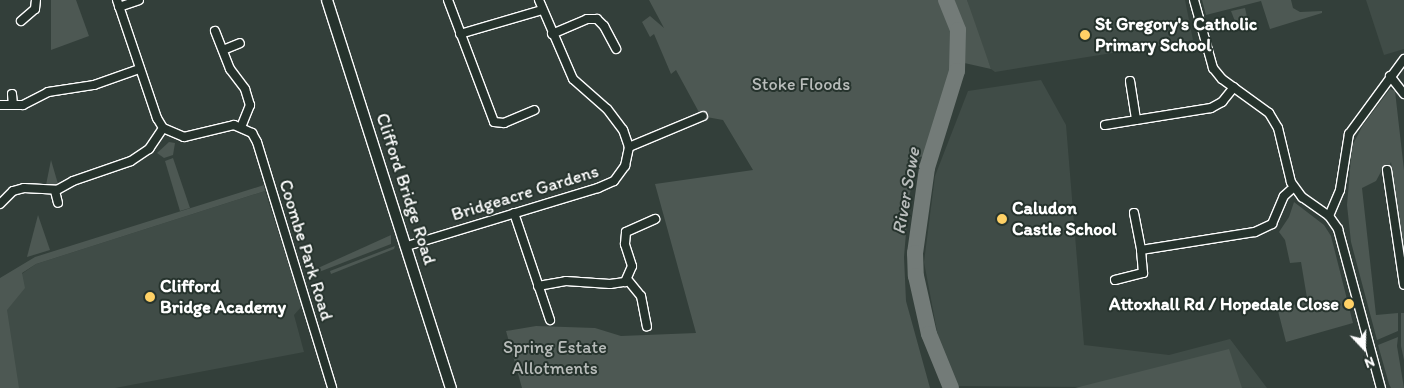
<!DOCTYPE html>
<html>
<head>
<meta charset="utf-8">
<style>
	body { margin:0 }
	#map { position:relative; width:1404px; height:388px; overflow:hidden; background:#333f3a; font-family:Itim,sans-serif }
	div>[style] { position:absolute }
	.built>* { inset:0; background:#404c47 }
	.green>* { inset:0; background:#4d5853 }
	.river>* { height:16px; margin:-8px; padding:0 8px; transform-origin:8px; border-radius:8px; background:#737b78 }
	.roads { filter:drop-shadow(1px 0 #fff) drop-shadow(-1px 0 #fff) drop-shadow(0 1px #fff) drop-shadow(0 -1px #fff) }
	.minor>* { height:8px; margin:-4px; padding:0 4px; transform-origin:4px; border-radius:4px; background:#26332d }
	.secondary>* { height:10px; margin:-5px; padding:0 5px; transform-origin:5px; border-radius:5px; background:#26332d }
	.dots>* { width:14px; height:14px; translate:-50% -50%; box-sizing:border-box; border:2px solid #26332d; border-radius:50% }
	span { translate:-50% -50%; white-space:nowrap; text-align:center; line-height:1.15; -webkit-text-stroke:4px #26332d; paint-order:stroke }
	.poi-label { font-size:18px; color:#fff; font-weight:700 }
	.left { translate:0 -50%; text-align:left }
	.right { translate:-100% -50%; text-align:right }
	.park-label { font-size:18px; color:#b8bcba }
	.street-label { font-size:18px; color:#fff }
	.water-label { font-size:19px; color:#b9bdbc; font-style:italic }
	.north { position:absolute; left:1339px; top:323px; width:50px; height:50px; -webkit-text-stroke:4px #26332d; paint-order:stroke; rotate:159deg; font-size:14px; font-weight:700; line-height:20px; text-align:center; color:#fff }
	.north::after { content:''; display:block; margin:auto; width:18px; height:22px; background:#fff; clip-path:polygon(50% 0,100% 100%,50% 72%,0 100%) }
</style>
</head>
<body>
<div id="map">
	<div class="built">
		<i style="clip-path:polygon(967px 0,1185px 0,1193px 40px,995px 72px,991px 69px,975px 30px)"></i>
		<i style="clip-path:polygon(1366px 0,1404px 0,1404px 49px,1384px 55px)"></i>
		<i style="clip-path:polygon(1041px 80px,1066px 125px,1084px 345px,1169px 355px,1230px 339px,1267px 388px,958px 386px,939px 342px,924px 262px,935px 176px,968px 91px)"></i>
		<i style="clip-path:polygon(265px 191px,302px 306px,294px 315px,304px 352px,115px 388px,7px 388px,0 289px,36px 264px)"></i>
	</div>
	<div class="green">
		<i style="clip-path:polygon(51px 0,76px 0,89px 36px,51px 50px)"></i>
		<i style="clip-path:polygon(649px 0,967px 0,991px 69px,951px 60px,947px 99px,927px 156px,919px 157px,909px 197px,904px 257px,906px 301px,930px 388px,522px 388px,506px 331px,536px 326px,595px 328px,621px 336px,696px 333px,655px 184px,753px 170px,723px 120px,701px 116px,676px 70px,671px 74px,654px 34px,650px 37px,642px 22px,650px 16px,664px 28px)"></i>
		<i style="clip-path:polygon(1202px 0,1291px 0,1293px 8px,1300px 12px,1322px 11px,1322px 13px,1270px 29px,1261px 1px,1206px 15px)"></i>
		<i style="clip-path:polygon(1245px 8px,1249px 26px,1238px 29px,1231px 11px)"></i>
		<i style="clip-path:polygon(1390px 89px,1395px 91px,1404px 170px,1404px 250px,1391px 162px,1389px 167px,1383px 168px,1376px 181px,1362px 188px,1376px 315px,1398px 313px,1398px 331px,1377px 340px,1351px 242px,1347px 205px,1352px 146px,1363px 125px)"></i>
		<i style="clip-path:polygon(169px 142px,175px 143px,173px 155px,164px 158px,157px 153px)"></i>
		<i style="clip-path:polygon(173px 158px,190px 208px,180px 211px,165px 161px)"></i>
		<i style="clip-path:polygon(51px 160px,58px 184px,51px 186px,46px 185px)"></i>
		<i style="clip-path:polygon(264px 185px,265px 191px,36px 264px,22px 273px,25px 288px,7px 310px,19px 388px,0 388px,0 278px,35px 257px)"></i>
		<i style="clip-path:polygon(1294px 202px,1324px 225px,1331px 236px,1353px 323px,1286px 342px,1277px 307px,1299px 304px,1307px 298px,1301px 262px,1290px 263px,1285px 240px,1279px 232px,1289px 217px)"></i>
		<i style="clip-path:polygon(38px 215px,50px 250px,27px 257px)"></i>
		<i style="clip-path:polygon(391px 235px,391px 244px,319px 272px,318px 268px)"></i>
		<i style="clip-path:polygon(395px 246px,394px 249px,331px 274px,330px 271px)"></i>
		<i style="clip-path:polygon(1401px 313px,1404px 313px,1404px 360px,1401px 346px)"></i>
		<i style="clip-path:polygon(1398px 337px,1397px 346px,1404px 388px,1391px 388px,1389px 384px,1378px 345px)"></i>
		<i style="clip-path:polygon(1229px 349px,1242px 388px,1075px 388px)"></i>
	</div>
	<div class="river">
		<i style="left:946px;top:0;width:32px;rotate:68deg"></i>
		<i style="left:958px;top:30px;width:41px;rotate:91.4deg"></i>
		<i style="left:957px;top:71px;width:102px;rotate:107.2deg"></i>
		<i style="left:927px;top:168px;width:86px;rotate:98deg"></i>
		<i style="left:915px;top:253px;width:23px;rotate:88deg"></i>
		<i style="left:916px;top:276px;width:59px;rotate:77.4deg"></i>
		<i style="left:929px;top:334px;width:58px;rotate:67.8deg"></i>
	</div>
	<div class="roads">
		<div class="minor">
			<i style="left:117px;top:0;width:125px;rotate:71.3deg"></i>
			<i style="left:157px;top:118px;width:12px;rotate:59deg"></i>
			<i style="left:163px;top:128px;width:23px;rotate:23deg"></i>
			<i style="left:184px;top:137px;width:51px;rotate:-13.5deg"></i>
			<i style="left:234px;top:125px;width:20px;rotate:24deg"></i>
			<i style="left:252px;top:133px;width:10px;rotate:61deg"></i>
			<i style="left:257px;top:142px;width:257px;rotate:73deg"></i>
			<i style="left:448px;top:0;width:130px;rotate:69.3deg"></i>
			<i style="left:494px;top:122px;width:10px;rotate:6deg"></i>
			<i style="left:504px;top:123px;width:33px;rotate:-23deg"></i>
			<i style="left:1194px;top:0;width:71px;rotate:74.4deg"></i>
			<i style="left:1213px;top:68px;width:14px;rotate:51deg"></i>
			<i style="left:1222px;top:79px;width:58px;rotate:35.9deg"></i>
			<i style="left:1269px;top:113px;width:17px;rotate:59deg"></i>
			<i style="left:1278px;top:128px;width:56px;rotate:76.5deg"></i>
			<i style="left:1291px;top:182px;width:19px;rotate:54deg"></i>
			<i style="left:1302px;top:197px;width:33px;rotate:35deg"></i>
			<i style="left:1329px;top:216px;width:16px;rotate:55deg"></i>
			<i style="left:1338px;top:229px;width:165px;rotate:74.9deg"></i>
			<i style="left:119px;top:7px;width:21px;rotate:-19deg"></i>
			<i style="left:21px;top:21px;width:18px;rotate:-41deg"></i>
			<i style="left:35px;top:9px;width:9px;rotate:-84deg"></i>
			<i style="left:215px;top:31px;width:41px;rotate:68.5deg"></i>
			<i style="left:230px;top:69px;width:25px;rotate:53deg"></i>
			<i style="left:245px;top:89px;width:17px;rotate:73deg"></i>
			<i style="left:250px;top:105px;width:24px;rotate:112deg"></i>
			<i style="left:460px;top:34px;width:85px;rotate:-16.3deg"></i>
			<i style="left:552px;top:34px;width:38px;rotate:-23deg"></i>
			<i style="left:587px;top:19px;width:10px"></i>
			<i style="left:597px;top:19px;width:10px;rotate:45deg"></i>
			<i style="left:604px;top:26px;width:26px;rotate:62deg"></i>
			<i style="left:223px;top:50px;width:18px;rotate:-22deg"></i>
			<i style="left:1390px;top:76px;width:23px;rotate:52deg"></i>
			<i style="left:1130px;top:81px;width:39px;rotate:81deg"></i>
			<i style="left:1136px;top:120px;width:76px;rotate:-9.1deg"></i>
			<i style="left:1211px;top:108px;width:13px;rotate:-29deg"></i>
			<i style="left:1222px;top:102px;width:19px;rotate:-51deg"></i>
			<i style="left:12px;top:94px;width:11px;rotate:85deg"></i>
			<i style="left:0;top:105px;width:23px"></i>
			<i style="left:23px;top:105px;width:28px;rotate:-27deg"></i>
			<i style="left:48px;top:92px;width:47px;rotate:-8.7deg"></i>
			<i style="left:94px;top:85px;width:48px;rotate:-19.6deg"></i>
			<i style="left:1105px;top:125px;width:31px;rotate:-9deg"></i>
			<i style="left:629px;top:147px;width:80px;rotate:-22.7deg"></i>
			<i style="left:1387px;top:170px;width:116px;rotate:81.6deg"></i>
			<i style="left:55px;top:191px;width:12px;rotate:76deg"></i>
			<i style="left:0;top:204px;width:18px;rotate:-45deg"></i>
			<i style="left:13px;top:191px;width:11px;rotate:-15deg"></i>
			<i style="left:24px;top:188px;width:33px;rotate:3deg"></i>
			<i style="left:57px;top:190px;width:18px;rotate:-29deg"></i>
			<i style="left:73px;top:181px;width:61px;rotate:-19deg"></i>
			<i style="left:131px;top:161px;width:22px;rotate:-34deg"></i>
			<i style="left:149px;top:149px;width:25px;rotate:-56deg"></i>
			<i style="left:514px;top:213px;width:113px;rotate:71.4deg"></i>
			<i style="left:1134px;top:213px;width:38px;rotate:79deg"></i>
			<i style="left:1141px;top:250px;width:115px;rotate:-9deg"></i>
			<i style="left:1255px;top:232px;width:19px;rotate:-25deg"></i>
			<i style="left:1272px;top:224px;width:30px;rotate:-67deg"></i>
			<i style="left:1284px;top:196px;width:13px;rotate:-42deg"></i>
			<i style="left:1329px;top:216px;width:28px;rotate:-67deg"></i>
			<i style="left:1340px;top:190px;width:57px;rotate:-80.9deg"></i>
			<i style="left:1349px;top:134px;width:93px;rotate:-53.7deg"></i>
			<i style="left:407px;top:246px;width:200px;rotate:-16.9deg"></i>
			<i style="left:598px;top:188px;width:17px;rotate:-24deg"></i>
			<i style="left:614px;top:181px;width:19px;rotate:-54deg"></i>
			<i style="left:625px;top:166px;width:19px;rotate:-78deg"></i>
			<i style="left:629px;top:147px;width:18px;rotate:-109deg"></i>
			<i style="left:623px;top:130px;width:26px;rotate:-127deg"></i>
			<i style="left:607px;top:109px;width:45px;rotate:-138.6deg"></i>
			<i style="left:573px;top:79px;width:86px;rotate:-113.3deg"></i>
			<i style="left:627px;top:279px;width:22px;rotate:51deg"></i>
			<i style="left:641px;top:296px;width:31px;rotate:79deg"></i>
			<i style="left:1115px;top:280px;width:29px;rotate:-14deg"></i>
			<i style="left:1143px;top:273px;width:23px;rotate:-95deg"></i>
			<i style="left:538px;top:286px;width:28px;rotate:-10deg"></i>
			<i style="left:566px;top:281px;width:44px;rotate:3.9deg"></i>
			<i style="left:610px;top:284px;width:15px;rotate:-8deg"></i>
			<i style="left:625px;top:282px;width:17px;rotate:-66deg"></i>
			<i style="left:632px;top:266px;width:23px;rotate:-108deg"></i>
			<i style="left:625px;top:244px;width:12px;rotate:-85deg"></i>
			<i style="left:626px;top:232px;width:32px;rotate:-24deg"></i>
		</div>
		<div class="secondary">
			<i style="left:327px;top:0;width:407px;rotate:72.3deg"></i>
		</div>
	</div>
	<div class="dots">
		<i style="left:1085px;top:35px;background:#ffd166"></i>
		<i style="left:1002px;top:219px;background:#ffd166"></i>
		<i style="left:150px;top:297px;background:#ffd166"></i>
		<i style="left:1349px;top:304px;background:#ffd166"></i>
	</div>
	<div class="poi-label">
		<span class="left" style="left:1095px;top:35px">St Gregory's Catholic<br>Primary School</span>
		<span class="left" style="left:1012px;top:219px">Caludon<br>Castle School</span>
		<span class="left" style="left:160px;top:297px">Clifford<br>Bridge Academy</span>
		<span class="right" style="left:1339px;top:304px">Attoxhall Rd / Hopedale Close</span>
	</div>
	<div class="park-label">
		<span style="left:801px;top:84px">Stoke Floods</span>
		<span style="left:555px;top:358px">Spring Estate<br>Allotments</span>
	</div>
	<div class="street-label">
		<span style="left:406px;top:189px;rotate:72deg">Clifford Bridge Road</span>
		<span style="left:525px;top:193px;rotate:-17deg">Bridgeacre Gardens</span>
		<span style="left:306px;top:250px;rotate:73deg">Coombe Park Road</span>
	</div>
	<div class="water-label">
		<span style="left:906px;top:191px;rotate:-80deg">River Sowe</span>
	</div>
	<div class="north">N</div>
</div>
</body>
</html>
